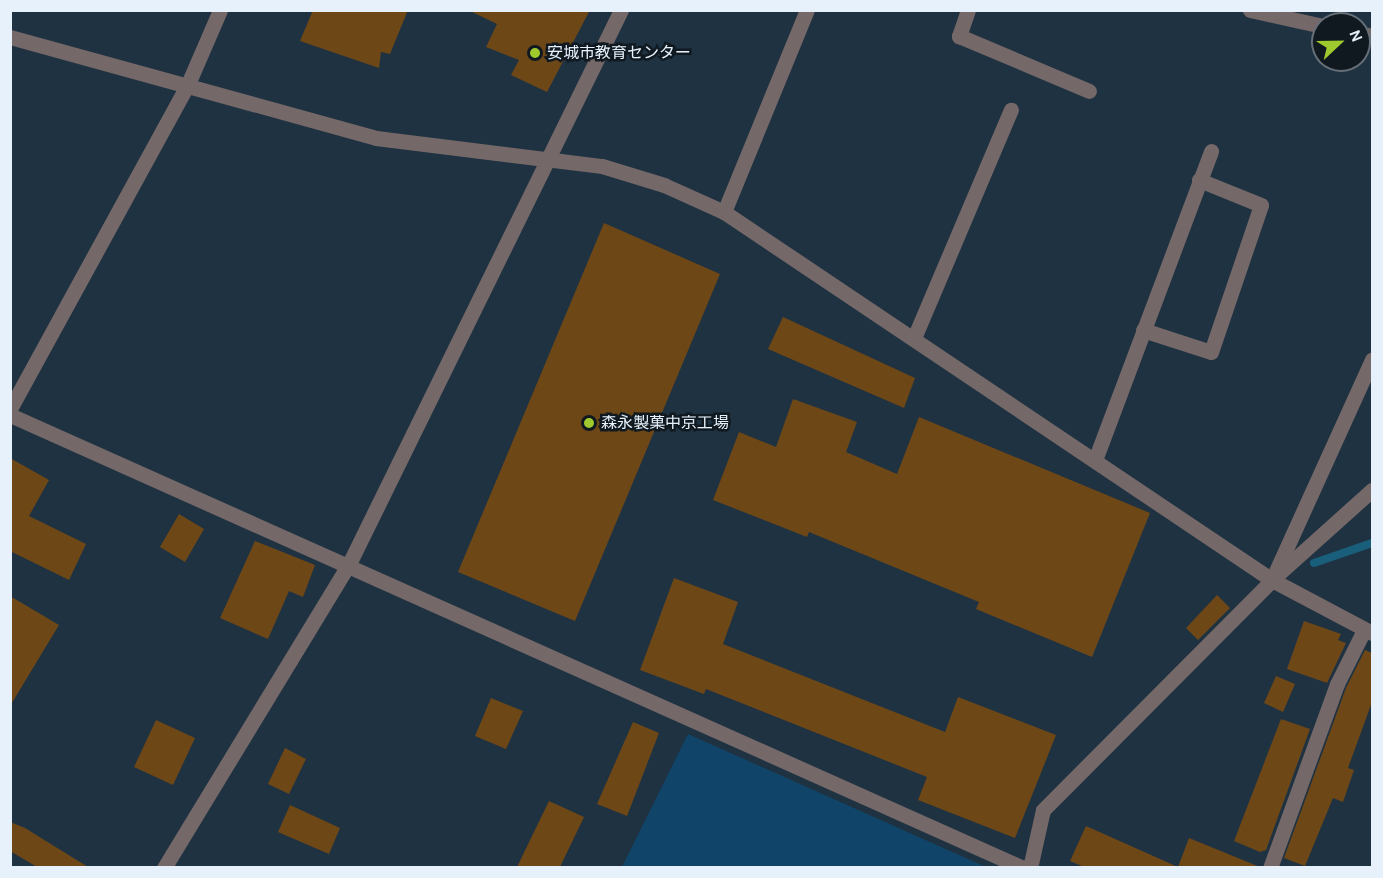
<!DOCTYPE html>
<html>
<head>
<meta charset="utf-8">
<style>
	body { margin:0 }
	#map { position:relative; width:1383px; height:878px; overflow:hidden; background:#1f3241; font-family:Karla,"Noto Sans JP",sans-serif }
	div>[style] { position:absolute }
	.green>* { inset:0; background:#104468 }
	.stream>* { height:8px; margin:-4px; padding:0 4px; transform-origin:4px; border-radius:4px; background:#195f7c }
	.building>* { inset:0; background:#6e4717 }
	.minor>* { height:15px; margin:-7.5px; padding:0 7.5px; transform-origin:7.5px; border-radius:7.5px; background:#756868 }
	.tertiary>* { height:15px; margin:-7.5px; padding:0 7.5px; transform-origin:7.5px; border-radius:7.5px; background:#756868 }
	.dots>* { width:16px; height:16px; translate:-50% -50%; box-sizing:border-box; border:3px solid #101920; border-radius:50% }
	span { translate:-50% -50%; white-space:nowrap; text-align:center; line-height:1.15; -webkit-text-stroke:5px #101920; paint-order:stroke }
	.poi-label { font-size:16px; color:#e6f1fb }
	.left { translate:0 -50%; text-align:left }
	.frame { position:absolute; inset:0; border:12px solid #e6f1fb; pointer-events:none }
	.north { position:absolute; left:1311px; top:12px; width:60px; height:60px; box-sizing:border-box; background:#101920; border:2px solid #666f78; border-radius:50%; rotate:68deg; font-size:16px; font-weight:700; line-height:24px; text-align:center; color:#e6f1fb }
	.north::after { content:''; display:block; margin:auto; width:21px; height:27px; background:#9fca2e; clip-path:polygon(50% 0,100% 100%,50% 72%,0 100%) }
</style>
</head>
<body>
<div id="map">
	<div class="green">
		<i style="clip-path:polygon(688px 734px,986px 867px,622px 867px)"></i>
	</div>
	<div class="stream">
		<i style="left:1314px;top:563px;width:61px;rotate:-19deg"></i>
	</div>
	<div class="building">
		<i style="clip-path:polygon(313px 10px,408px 10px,390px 54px,381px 52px,379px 68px,300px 41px)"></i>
		<i style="clip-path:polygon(468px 10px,590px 10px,547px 92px,511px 75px,519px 60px,486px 47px,497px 24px)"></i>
		<i style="clip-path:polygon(604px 223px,720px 274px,575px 621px,458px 572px)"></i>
		<i style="clip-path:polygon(783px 317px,915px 378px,904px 408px,768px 349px)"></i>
		<i style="clip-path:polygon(793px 399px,857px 422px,846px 452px,897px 474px,919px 417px,1150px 513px,1092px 657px,976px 609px,979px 602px,809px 532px,807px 537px,713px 500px,739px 432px,776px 447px)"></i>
		<i style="clip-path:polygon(10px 458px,49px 480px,29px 516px,86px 544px,69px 580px,10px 551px)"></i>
		<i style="clip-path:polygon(179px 514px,204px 529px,185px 562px,160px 547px)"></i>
		<i style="clip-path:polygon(255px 541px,315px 565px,303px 597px,289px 591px,268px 639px,220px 618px)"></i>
		<i style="clip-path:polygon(674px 578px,738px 602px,723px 644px,945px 732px,958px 697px,1056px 735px,1015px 838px,918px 800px,927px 777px,706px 689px,704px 694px,640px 670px)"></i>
		<i style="clip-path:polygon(1217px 595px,1230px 608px,1198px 640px,1186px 628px)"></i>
		<i style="clip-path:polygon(10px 596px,59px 625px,10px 706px)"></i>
		<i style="clip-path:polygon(1304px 621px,1341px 634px,1338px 640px,1346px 643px,1327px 683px,1287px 669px)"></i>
		<i style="clip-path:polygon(1365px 650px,1372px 653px,1372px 702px,1348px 768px,1354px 770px,1343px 802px,1333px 798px,1305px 866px,1284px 858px,1346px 688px)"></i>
		<i style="clip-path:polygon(1276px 676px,1295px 684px,1283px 712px,1264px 703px)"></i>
		<i style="clip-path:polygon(491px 698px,523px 711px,506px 749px,475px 736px)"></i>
		<i style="clip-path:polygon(1281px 719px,1310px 729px,1266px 850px,1260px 852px,1234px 841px)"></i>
		<i style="clip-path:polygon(156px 720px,195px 738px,173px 785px,134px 767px)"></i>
		<i style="clip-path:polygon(633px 722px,659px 733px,627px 816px,597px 804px)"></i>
		<i style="clip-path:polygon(285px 748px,306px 759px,289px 794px,268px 784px)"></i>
		<i style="clip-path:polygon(549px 801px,584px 817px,560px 867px,517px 867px)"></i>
		<i style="clip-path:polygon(290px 805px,340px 828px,329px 854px,278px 832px)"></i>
		<i style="clip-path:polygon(10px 822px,25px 828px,88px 867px,37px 867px,10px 851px)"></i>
		<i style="clip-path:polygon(1086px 826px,1178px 867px,1189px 838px,1260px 867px,1084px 867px,1070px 861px)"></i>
	</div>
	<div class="minor">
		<i style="left:968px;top:10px;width:28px;rotate:109deg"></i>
		<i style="left:959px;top:36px;width:141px;rotate:22.9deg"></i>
		<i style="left:724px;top:212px;width:218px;rotate:-67.7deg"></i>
		<i style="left:1143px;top:330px;width:71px;rotate:17.9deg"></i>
		<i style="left:1211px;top:352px;width:155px;rotate:-71.2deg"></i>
		<i style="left:1261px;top:205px;width:67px;rotate:-158deg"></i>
		<i style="left:914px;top:338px;width:248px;rotate:-67deg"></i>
		<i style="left:10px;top:409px;width:371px;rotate:-61.3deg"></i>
		<i style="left:188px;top:84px;width:81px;rotate:-66.6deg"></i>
		<i style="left:10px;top:415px;width:1110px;rotate:24.09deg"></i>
		<i style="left:1095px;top:460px;width:330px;rotate:-69.4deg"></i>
		<i style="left:1276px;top:576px;width:129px;rotate:-41.9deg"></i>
		<i style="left:1272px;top:580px;width:242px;rotate:-65.6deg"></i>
		<i style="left:164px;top:868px;width:356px;rotate:-58.7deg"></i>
		<i style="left:349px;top:564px;width:617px;rotate:-63.85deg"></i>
		<i style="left:1270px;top:868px;width:196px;rotate:-70deg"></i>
		<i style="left:1337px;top:684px;width:60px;rotate:-63.4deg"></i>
	</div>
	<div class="tertiary">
		<i style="left:1250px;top:10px;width:75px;rotate:12.4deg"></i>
		<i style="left:1359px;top:33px;width:13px;rotate:13deg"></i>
		<i style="left:10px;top:37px;width:380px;rotate:15.4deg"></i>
		<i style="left:376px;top:138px;width:228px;rotate:7.1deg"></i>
		<i style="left:602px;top:166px;width:65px;rotate:17deg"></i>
		<i style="left:664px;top:185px;width:66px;rotate:24.2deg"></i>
		<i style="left:724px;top:212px;width:660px;rotate:33.88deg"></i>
		<i style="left:1272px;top:580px;width:113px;rotate:27.9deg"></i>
		<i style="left:1030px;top:868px;width:59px;rotate:-77.4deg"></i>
		<i style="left:1043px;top:810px;width:325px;rotate:-45.1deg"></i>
	</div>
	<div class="dots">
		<i style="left:535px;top:53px;background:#9fca2e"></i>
		<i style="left:589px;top:423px;background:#9fca2e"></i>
	</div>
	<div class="poi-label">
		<span class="left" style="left:547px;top:53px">安城市教育センター</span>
		<span class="left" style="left:601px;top:423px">森永製菓中京工場</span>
	</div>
	<div class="frame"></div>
	<div class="north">N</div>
</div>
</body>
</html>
